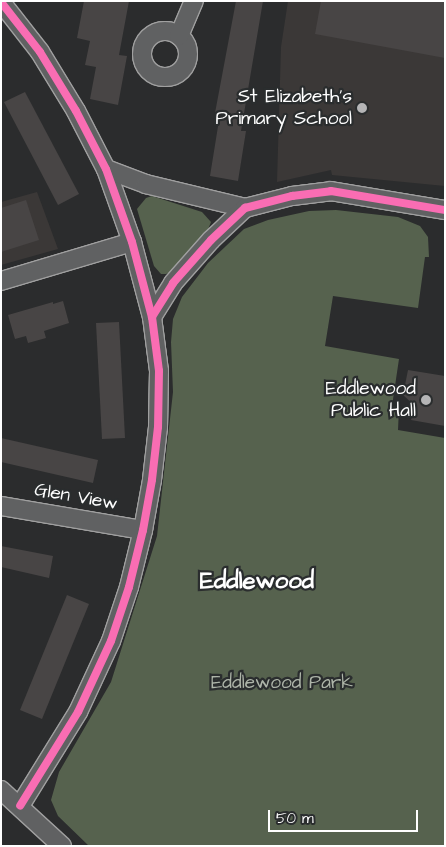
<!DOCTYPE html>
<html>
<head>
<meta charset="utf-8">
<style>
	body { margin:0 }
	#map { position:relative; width:446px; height:847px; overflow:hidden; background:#2b2c2d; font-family:"Architects Daughter",sans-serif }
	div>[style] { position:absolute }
	.built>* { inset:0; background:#3b3837 }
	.green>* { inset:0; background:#56624e }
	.building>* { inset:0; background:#484545 }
	.roads { filter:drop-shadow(1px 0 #a0a0a0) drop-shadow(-1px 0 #a0a0a0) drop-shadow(0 1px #a0a0a0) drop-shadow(0 -1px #a0a0a0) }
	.street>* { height:18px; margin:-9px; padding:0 9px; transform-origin:9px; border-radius:9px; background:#606162 }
	.street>.ring { margin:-9px; padding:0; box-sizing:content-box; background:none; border:18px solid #606162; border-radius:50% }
	.cycleway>* { height:8px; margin:-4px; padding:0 4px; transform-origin:4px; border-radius:4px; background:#f96db3 }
	.dots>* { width:14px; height:14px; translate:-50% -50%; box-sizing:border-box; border:2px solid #2a2d2e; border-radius:50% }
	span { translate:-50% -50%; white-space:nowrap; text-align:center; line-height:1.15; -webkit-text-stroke:4.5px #2a2d2e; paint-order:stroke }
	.poi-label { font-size:19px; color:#fff }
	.right { translate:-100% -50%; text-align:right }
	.street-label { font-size:19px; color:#fff }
	.park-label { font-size:19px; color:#aeb5a9 }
	.district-label { font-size:24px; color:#fff; font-weight:700 }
	.frame { position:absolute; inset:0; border:2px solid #fff; pointer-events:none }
	.scale { position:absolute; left:268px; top:810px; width:150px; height:22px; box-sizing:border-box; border:2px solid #fff; border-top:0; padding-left:6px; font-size:15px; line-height:18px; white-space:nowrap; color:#fff; -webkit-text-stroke:4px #2a2d2e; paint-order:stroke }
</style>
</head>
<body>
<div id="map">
	<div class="built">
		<i style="clip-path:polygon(288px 1px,445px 1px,445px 186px,332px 175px,331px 170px,277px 182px,281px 47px)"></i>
		<i style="clip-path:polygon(37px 192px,58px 249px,1px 265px,1px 202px)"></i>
	</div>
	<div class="green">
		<i style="clip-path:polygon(152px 196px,202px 212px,211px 222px,207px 232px,171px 272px,166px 274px,161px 274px,154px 266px,137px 209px,146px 198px)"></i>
		<i style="clip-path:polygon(336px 210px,398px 217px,420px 226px,428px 237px,429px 257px,425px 257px,418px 308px,333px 296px,325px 346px,399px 359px,392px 406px,399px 408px,398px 430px,445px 438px,445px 846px,89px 846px,58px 816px,51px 800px,59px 772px,111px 682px,157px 536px,173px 392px,171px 342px,173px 319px,182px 297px,208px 263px,244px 229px,268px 220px,309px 211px)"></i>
	</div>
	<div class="building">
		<i style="clip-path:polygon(84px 1px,129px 1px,119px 55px,127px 56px,118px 105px,90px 99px,96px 67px,85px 65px,90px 41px,77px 38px)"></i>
		<i style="clip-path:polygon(236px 1px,263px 1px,241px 131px,246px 131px,238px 181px,210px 176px,220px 114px,215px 113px)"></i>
		<i style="clip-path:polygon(321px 1px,445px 1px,445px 58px,315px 34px)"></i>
		<i style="clip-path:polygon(25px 92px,79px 194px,58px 205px,4px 102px)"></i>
		<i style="clip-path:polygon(26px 200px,39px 240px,1px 252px,1px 208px)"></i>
		<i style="clip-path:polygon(63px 301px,69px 323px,44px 331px,46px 338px,28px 343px,26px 336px,15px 339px,8px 315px,53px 302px,53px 304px)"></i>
		<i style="clip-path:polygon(119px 322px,125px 438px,102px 439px,96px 323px)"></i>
		<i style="clip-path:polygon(408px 370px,445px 376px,445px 426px,411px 420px,414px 405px,403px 395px)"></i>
		<i style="clip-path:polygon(1px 438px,98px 460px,93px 483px,1px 462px)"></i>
		<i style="clip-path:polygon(1px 546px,53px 556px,49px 578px,1px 567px)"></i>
		<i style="clip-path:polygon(67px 595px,89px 604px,42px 719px,20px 710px)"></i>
	</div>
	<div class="roads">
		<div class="street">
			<i style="left:1px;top:2px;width:63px;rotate:52deg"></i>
			<i style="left:40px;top:52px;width:69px;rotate:58.6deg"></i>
			<i style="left:76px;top:111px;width:65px;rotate:62.7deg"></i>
			<i style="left:106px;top:169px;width:77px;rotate:70.4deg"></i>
			<i style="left:132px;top:242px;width:78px;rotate:75.1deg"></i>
			<i style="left:152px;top:317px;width:54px;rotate:82.6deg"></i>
			<i style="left:159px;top:371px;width:56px;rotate:91deg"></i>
			<i style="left:158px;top:427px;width:53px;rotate:96.5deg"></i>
			<i style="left:152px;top:480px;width:51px;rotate:100.2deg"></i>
			<i style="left:143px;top:530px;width:59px;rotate:103.8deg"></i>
			<i style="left:129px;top:587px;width:57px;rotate:108.4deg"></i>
			<i style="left:111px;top:641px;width:78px;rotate:114.9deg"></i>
			<i style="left:78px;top:712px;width:110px;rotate:121.7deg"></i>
			<i class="ring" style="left:142px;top:31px;width:28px;height:28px"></i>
			<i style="left:179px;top:36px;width:38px;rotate:-67deg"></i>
			<i style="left:106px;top:169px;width:43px;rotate:20.6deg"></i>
			<i style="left:146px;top:184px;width:102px;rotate:13.6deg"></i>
			<i style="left:1px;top:281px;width:137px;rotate:-16.6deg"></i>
			<i style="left:152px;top:317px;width:40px;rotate:-58deg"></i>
			<i style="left:173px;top:283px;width:57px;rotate:-48.5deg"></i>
			<i style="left:211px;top:240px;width:47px;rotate:-43.3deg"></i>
			<i style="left:245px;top:208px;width:49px;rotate:-14.3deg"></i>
			<i style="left:292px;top:196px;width:39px;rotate:-7deg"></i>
			<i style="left:331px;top:191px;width:116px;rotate:9.5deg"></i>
			<i style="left:1px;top:506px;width:144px;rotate:9.6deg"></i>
			<i style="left:1px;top:790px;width:83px;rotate:42.6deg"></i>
		</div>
	</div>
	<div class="cycleway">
		<i style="left:1px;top:2px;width:63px;rotate:52deg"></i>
		<i style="left:40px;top:52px;width:69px;rotate:58.6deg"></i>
		<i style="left:76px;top:111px;width:65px;rotate:62.7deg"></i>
		<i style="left:106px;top:169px;width:77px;rotate:70.4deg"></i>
		<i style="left:132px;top:242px;width:78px;rotate:75.1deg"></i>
		<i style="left:152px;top:317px;width:54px;rotate:82.6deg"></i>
		<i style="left:159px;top:371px;width:56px;rotate:91deg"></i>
		<i style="left:158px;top:427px;width:53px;rotate:96.5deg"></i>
		<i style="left:152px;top:480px;width:51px;rotate:100.2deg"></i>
		<i style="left:143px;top:530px;width:59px;rotate:103.8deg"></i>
		<i style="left:129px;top:587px;width:57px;rotate:108.4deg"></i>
		<i style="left:111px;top:641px;width:78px;rotate:114.9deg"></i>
		<i style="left:78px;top:712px;width:110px;rotate:121.7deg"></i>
		<i style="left:152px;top:317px;width:40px;rotate:-58deg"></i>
		<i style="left:173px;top:283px;width:57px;rotate:-48.5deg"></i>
		<i style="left:211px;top:240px;width:47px;rotate:-43.3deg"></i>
		<i style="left:245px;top:208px;width:49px;rotate:-14.3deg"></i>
		<i style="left:292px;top:196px;width:39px;rotate:-7deg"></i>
		<i style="left:331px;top:191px;width:116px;rotate:9.5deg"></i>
	</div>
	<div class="dots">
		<i style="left:362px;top:108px;background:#b5b5b6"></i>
		<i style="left:426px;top:400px;background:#b5b5b6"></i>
	</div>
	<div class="poi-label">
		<span class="right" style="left:352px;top:108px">St Elizabeth's<br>Primary School</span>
		<span class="right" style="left:416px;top:400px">Eddlewood<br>Public Hall</span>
	</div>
	<div class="street-label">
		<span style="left:76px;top:497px;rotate:10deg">Glen View</span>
	</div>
	<div class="park-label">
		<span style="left:282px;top:683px">Eddlewood Park</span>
	</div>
	<div class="district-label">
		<span style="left:257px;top:582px">Eddlewood</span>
	</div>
	<div class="frame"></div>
	<div class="scale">50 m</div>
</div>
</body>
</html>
